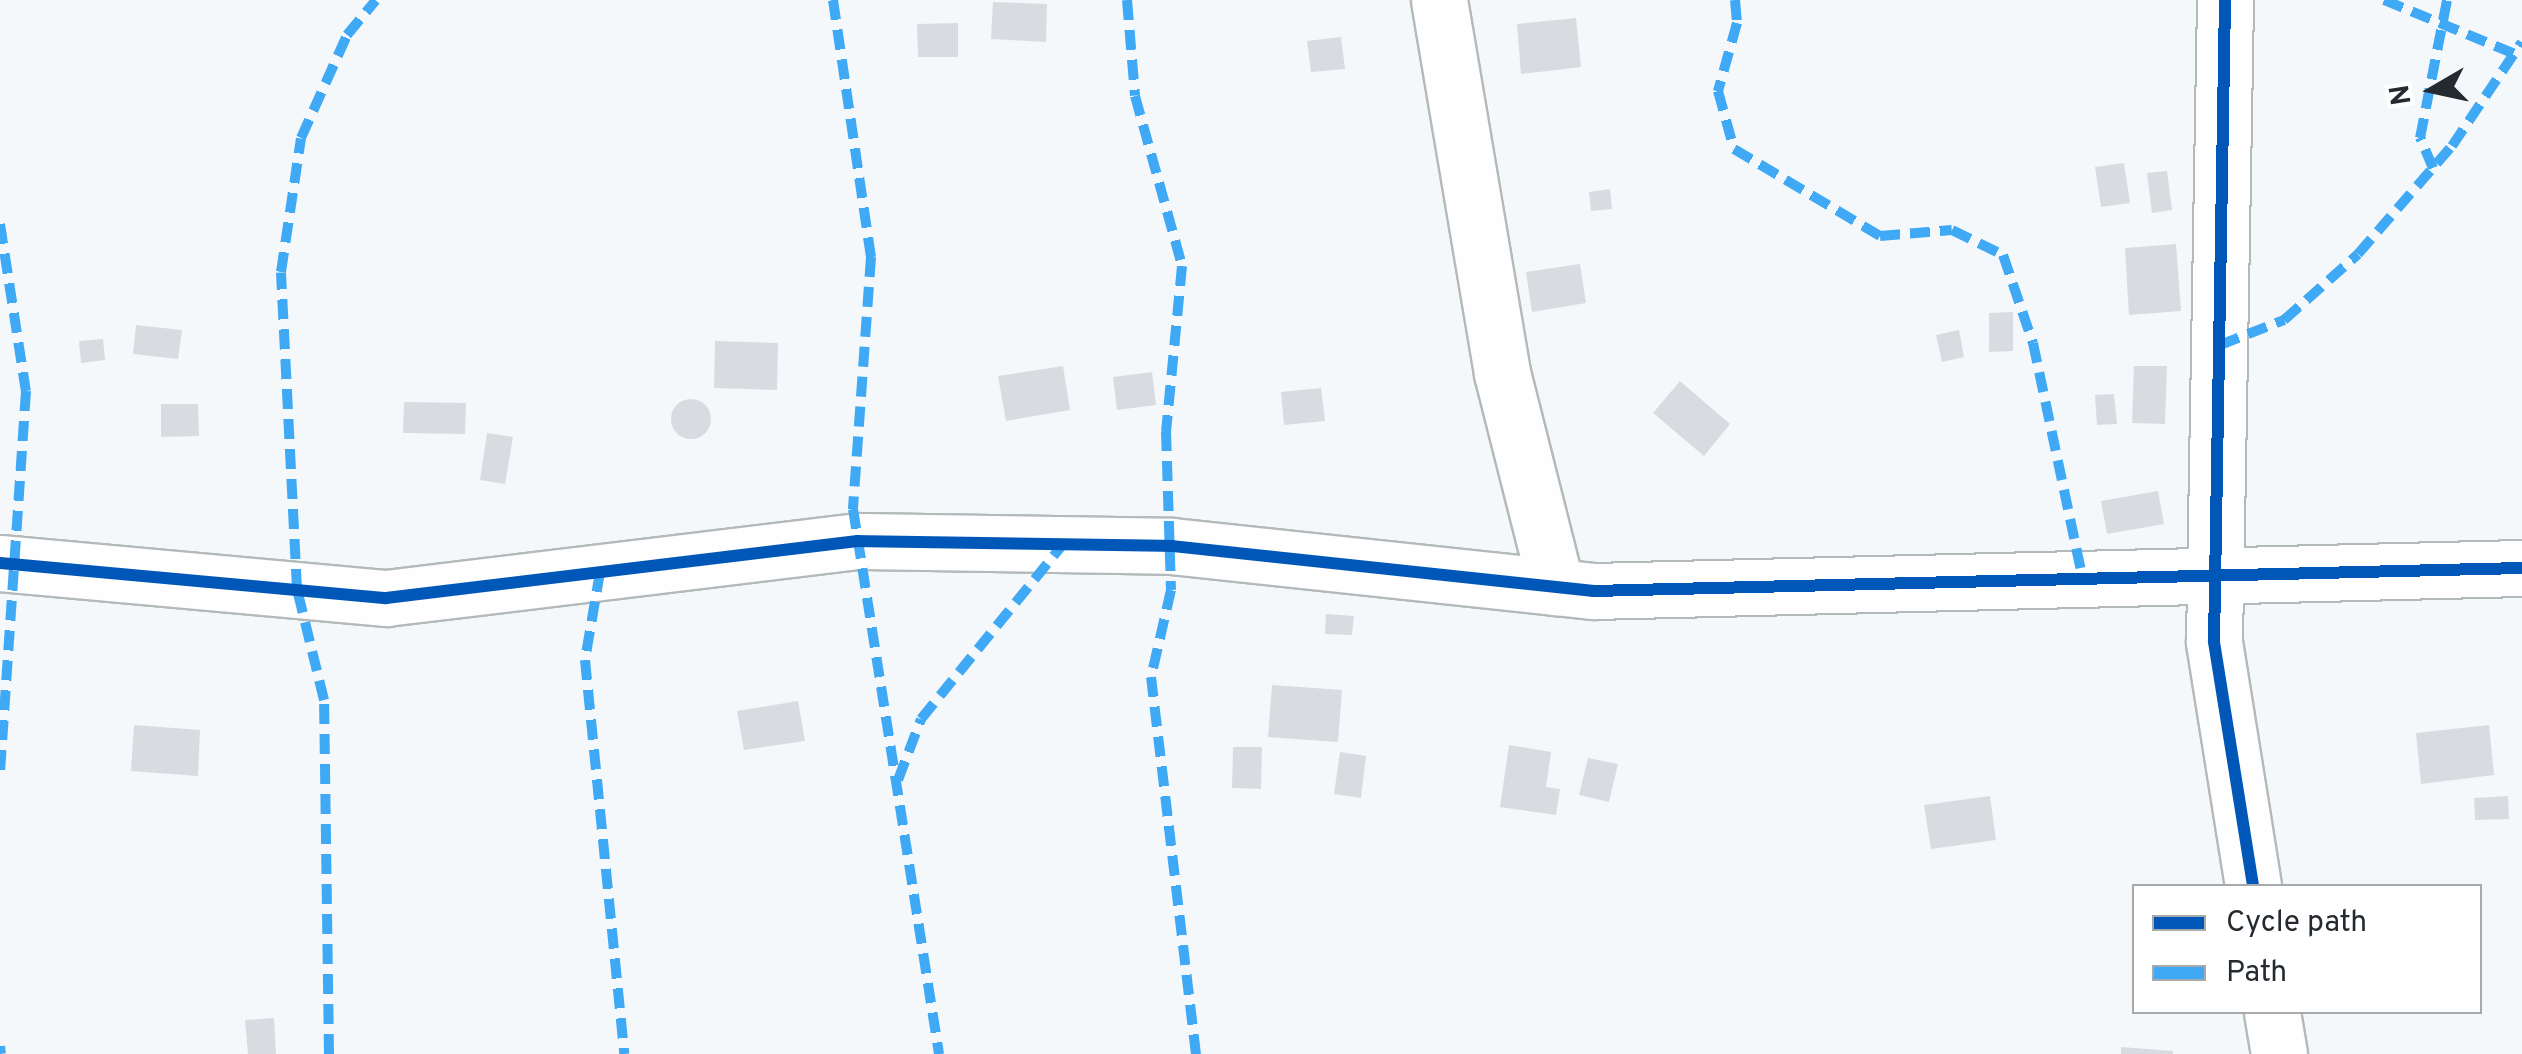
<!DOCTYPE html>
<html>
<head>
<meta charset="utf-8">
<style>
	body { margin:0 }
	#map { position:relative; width:2522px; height:1054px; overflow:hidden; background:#f5f8fa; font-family:Overpass,sans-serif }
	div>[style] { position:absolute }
	.building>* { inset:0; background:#d8dce0 }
	.round { border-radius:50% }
	.roads { filter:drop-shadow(2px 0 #b4b9bc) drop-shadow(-2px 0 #b4b9bc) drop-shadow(0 2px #b4b9bc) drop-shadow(0 -2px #b4b9bc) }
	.minor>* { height:55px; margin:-27.5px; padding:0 27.5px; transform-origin:27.5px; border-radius:27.5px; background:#fefefe }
	.quiet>* { height:10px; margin-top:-5px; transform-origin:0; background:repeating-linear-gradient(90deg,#3fa9f5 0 20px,transparent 0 30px) }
	.cycleway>* { height:12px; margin:-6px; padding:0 6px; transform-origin:6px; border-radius:6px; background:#0057b8 }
	span { translate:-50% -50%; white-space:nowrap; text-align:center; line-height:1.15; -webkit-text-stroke:10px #fff; paint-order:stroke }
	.legend { position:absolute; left:2132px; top:884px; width:350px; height:130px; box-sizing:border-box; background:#fff; border:2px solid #a7aaac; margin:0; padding:12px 18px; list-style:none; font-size:30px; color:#242a2f }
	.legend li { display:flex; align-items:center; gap:20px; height:50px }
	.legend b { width:50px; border:2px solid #a7aaac }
	.north { position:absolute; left:2382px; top:40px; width:100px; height:100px; -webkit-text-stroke:8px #fff; paint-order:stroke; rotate:261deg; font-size:28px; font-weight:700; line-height:40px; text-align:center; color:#242a2f }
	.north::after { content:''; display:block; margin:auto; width:35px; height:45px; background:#242a2f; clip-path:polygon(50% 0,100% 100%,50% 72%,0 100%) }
</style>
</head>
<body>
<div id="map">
	<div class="building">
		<i style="clip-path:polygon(993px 2px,1047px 4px,1046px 42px,991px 39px)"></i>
		<i style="clip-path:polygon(1576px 18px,1581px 67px,1521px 74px,1517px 24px)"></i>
		<i style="clip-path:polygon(958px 23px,958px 57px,918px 57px,917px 24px)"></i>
		<i style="clip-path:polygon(1341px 37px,1345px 69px,1311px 72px,1307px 41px)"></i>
		<i style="clip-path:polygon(2124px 163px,2130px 203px,2101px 207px,2095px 167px)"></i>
		<i style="clip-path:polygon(2167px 171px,2172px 210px,2152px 213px,2147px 173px)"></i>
		<i style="clip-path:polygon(1610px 189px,1612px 209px,1591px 211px,1589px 192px)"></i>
		<i style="clip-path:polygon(2176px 244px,2181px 311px,2129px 315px,2125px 248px)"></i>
		<i style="clip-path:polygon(1580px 264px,1586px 303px,1532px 312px,1526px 272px)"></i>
		<i style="clip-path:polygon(2013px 312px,2013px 351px,1989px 352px,1989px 313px)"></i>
		<i style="clip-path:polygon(136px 325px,182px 330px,178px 359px,133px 354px)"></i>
		<i style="clip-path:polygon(1959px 330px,1964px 357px,1942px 362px,1936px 335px)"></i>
		<i style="clip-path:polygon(103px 339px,105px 360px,81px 363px,79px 341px)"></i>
		<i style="clip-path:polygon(715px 341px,778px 343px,777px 390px,714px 388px)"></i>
		<i style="clip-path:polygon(1063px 366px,1070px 410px,1006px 421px,998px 376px)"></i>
		<i style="clip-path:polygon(2134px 366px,2167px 366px,2165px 424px,2132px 423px)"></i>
		<i style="clip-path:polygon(1152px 372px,1156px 405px,1117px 410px,1113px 377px)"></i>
		<i style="clip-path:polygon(1680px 381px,1730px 424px,1704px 456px,1653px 413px)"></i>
		<i style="clip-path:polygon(1321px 388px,1325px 421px,1284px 425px,1281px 392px)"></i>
		<i style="clip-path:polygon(2114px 394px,2117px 424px,2097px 425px,2095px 395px)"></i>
		<i class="round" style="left:671px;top:399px;width:40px;height:40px"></i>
		<i style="clip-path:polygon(404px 402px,466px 403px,465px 434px,403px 433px)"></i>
		<i style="clip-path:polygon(161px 404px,198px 404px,199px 436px,161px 437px)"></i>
		<i style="clip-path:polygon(487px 433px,513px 437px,505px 484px,480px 480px)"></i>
		<i style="clip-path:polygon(2158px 491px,2164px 524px,2107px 534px,2101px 501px)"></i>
		<i style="clip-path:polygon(1326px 614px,1354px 616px,1352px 635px,1325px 634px)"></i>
		<i style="clip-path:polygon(1272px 685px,1342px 690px,1338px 742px,1268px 737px)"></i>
		<i style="clip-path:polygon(798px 701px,805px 741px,744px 750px,737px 711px)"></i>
		<i style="clip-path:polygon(134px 725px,200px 730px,198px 776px,131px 771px)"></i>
		<i style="clip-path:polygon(2489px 725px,2494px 775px,2421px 784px,2416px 733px)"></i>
		<i style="clip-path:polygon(1509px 745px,1551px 752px,1546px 787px,1560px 789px,1556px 815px,1500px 807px)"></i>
		<i style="clip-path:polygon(1233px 747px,1262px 747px,1261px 789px,1232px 788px)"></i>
		<i style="clip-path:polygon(1340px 752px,1366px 756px,1361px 798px,1334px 794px)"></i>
		<i style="clip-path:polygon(1588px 758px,1618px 764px,1609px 802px,1579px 795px)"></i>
		<i style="clip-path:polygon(1990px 796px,1996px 840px,1931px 849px,1924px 805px)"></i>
		<i style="clip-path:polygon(2508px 796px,2509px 819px,2475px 820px,2474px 798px)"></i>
		<i style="clip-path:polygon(274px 1018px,276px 1054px,248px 1054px,245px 1020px)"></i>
		<i style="clip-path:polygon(2121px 1047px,2173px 1051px,2173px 1054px,2121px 1054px)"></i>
	</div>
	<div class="roads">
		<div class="minor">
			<i style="left:1439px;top:0;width:378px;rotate:80.4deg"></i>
			<i style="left:1502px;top:373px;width:221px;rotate:75.8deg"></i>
			<i style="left:2225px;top:0;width:642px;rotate:90.98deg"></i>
			<i style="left:2214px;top:642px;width:247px;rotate:80.9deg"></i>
			<i style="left:0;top:563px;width:388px;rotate:5.2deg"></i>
			<i style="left:386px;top:598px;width:475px;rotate:-6.9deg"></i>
			<i style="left:858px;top:541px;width:314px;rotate:0.9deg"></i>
			<i style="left:1172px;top:546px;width:423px;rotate:6.1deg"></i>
			<i style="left:1593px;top:591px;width:929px;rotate:-1.42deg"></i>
			<i style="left:2272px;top:1012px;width:43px;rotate:80.5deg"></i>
		</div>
	</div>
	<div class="quiet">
		<i style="left:833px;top:0;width:260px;rotate:81.6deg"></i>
		<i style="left:871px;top:257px;width:253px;rotate:94.1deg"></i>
		<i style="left:853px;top:509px;width:552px;rotate:81.03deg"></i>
		<i style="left:1127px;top:0;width:96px;rotate:85.2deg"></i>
		<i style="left:1135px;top:96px;width:176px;rotate:74.5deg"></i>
		<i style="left:1182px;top:266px;width:166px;rotate:95.5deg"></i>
		<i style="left:1166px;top:431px;width:159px;rotate:88.2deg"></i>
		<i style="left:1171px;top:590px;width:89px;rotate:102.9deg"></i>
		<i style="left:1151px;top:677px;width:380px;rotate:83.2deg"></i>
		<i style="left:1735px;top:0;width:23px;rotate:85deg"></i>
		<i style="left:1737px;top:23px;width:71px;rotate:105.6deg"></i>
		<i style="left:1718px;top:91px;width:60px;rotate:74.6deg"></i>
		<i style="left:1734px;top:149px;width:170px;rotate:30.8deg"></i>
		<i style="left:1880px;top:236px;width:72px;rotate:-4.8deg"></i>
		<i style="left:1952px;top:230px;width:57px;rotate:26.1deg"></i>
		<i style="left:2003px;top:255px;width:93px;rotate:71.2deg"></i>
		<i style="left:2033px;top:343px;width:238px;rotate:78.1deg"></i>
		<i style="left:2384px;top:0;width:149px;rotate:22.4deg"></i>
		<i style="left:2433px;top:168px;width:33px;rotate:-113deg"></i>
		<i style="left:2420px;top:138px;width:141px;rotate:-78.9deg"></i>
		<i style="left:0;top:224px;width:169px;rotate:81.2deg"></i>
		<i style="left:26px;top:391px;width:387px;rotate:93.9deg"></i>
		<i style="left:2220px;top:345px;width:69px;rotate:-21.3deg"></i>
		<i style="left:2284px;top:320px;width:99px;rotate:-41.7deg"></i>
		<i style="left:2358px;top:254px;width:143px;rotate:-49deg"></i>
		<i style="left:2452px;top:146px;width:125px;rotate:-56.1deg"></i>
		<i style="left:600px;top:572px;width:89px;rotate:99.7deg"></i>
		<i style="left:585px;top:660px;width:396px;rotate:84.3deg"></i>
		<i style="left:898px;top:780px;width:65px;rotate:-69.3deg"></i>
		<i style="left:921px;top:719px;width:225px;rotate:-50.9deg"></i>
		<i style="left:0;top:1046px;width:8px;rotate:83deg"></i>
		<i style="left:329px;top:1054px;width:354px;rotate:-90.8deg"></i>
		<i style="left:324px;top:700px;width:114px;rotate:-103.7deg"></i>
		<i style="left:297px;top:589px;width:317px;rotate:-92.9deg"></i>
		<i style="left:281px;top:272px;width:135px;rotate:-81.5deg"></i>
		<i style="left:301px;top:138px;width:113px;rotate:-65.9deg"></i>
		<i style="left:347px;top:35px;width:45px;rotate:-50.4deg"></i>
	</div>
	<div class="cycleway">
		<i style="left:2225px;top:0;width:642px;rotate:90.98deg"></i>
		<i style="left:2214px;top:642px;width:247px;rotate:80.9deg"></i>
		<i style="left:0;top:563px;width:388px;rotate:5.2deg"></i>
		<i style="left:386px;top:598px;width:475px;rotate:-6.9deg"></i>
		<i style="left:858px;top:541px;width:314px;rotate:0.9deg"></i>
		<i style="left:1172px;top:546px;width:423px;rotate:6.1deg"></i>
		<i style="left:1593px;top:591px;width:929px;rotate:-1.42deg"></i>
	</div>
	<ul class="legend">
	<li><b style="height:12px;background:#0057b8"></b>Cycle path</li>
	<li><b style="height:12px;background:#3fa9f5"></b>Path</li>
	</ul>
	<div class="north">N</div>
</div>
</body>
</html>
